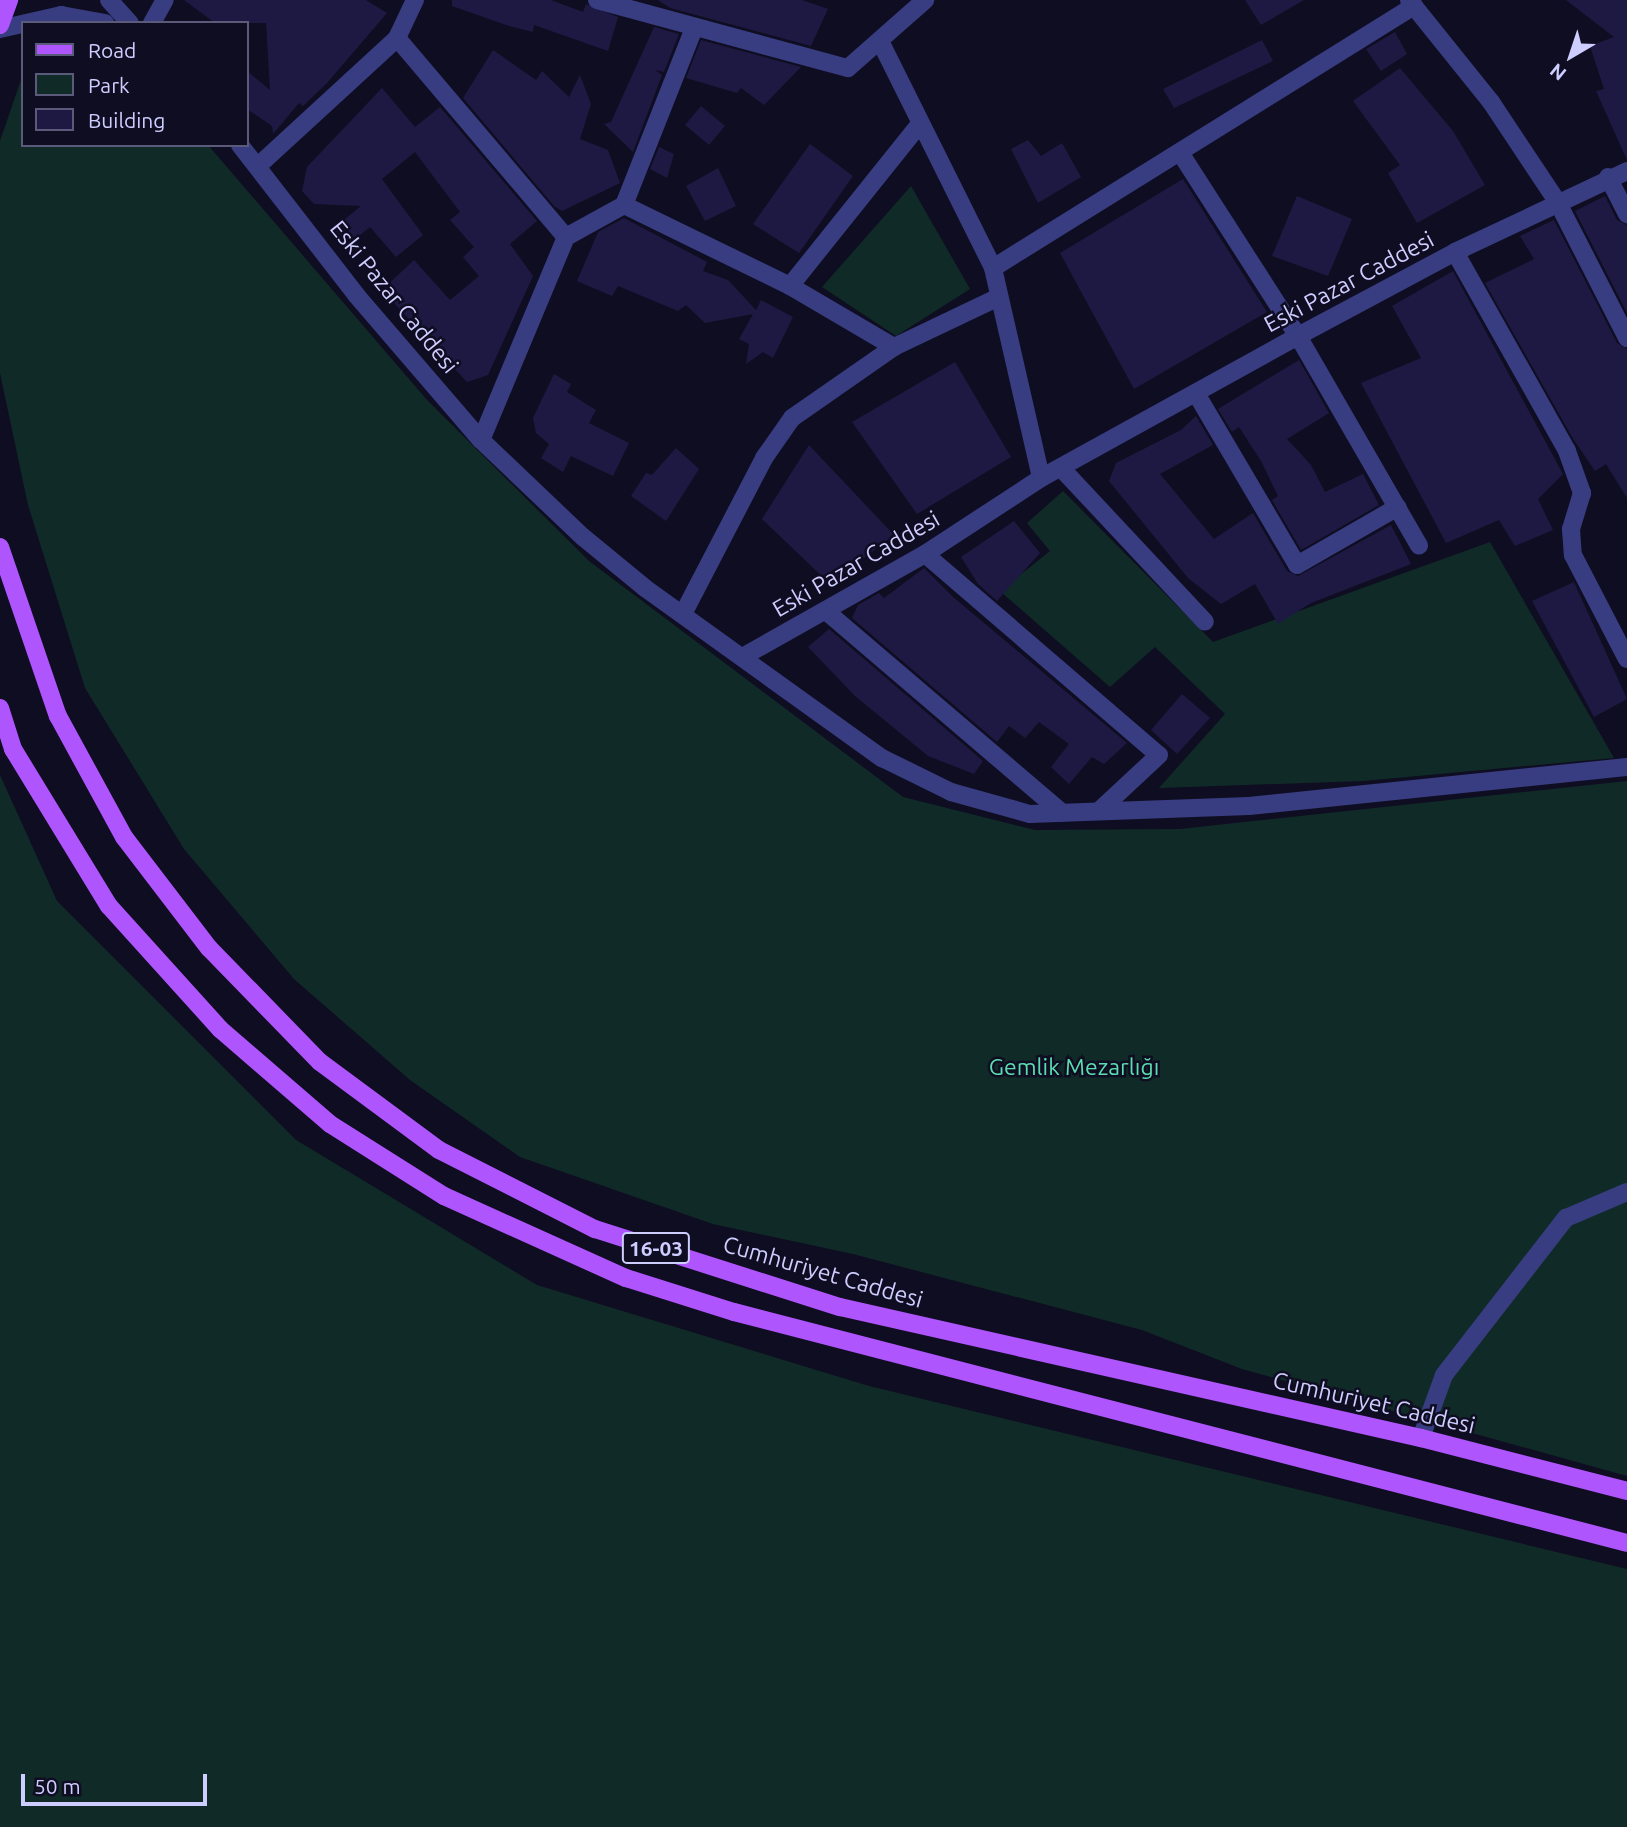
<!DOCTYPE html>
<html>
<head>
<meta charset="utf-8">
<style>
	body { margin:0 }
	#map { position:relative; width:1627px; height:1827px; overflow:hidden; background:#0f0d21; font-family:Ubuntu,sans-serif }
	div>[style] { position:absolute }
	.green>* { inset:0; background:#102b27 }
	.building>* { inset:0; background:#1e1942 }
	.minor>* { height:18px; margin:-9px; padding:0 9px; transform-origin:9px; border-radius:9px; background:#383c80 }
	.tertiary>* { height:18px; margin:-9px; padding:0 9px; transform-origin:9px; border-radius:9px; background:#383c80 }
	.primary>* { height:18px; margin:-9px; padding:0 9px; transform-origin:9px; border-radius:9px; background:#af55fe }
	span { translate:-50% -50%; white-space:nowrap; text-align:center; line-height:1.15; -webkit-text-stroke:5px #0f0d21; paint-order:stroke }
	.shield-label span { padding:2px 5px; background:#0f0d21; border:2px solid; border-radius:5px; -webkit-text-stroke-width:0 }
	.shield-label { font-size:21px; color:#cecdff; font-weight:700 }
	.street-label { font-size:23px; color:#cecdff }
	.park-label { font-size:23px; color:#5adeb1 }
	.legend { position:absolute; left:21px; top:21px; width:228px; height:126px; box-sizing:border-box; background:#0f0d21; border:2px solid #5b5a7a; margin:0; padding:9px 12px; list-style:none; font-size:21px; color:#cecdff }
	.legend li { display:flex; align-items:center; gap:14px; height:35px }
	.legend b { width:35px; border:2px solid #5b5a7a }
	.north { position:absolute; left:1536px; top:21px; width:70px; height:70px; -webkit-text-stroke:5px #0f0d21; paint-order:stroke; rotate:219deg; font-size:19px; font-weight:700; line-height:28px; text-align:center; color:#cecdff }
	.north::after { content:''; display:block; margin:auto; width:24px; height:32px; background:#cecdff; clip-path:polygon(50% 0,100% 100%,50% 72%,0 100%) }
	.scale { position:absolute; left:21px; top:1774px; width:186px; height:32px; box-sizing:border-box; border:4px solid #cecdff; border-top:0; padding-left:9px; font-size:21px; line-height:24px; white-space:nowrap; color:#cecdff; -webkit-text-stroke:5px #0f0d21; paint-order:stroke }
</style>
</head>
<body>
<div id="map">
	<div class="green">
		<i style="clip-path:polygon(23px 74px,23px 145px,208px 145px,427px 400px,589px 561px,903px 797px,1035px 830px,1180px 829px,1627px 781px,1627px 1476px,1242px 1369px,1142px 1330px,853px 1254px,713px 1224px,520px 1157px,410px 1080px,294px 979px,184px 849px,85px 688px,28px 505px,0 373px,0 141px)"></i>
		<i style="clip-path:polygon(911px 186px,970px 289px,896px 336px,822px 287px)"></i>
		<i style="clip-path:polygon(1063px 491px,1213px 642px,1490px 542px,1614px 758px,1363px 781px,1159px 788px,1225px 714px,1155px 647px,1110px 687px,1000px 591px,1050px 551px,1027px 523px)"></i>
		<i style="clip-path:polygon(0 775px,57px 901px,296px 1140px,537px 1285px,869px 1386px,1627px 1569px,1627px 1827px,0 1827px)"></i>
	</div>
	<div class="building">
		<i style="clip-path:polygon(184px 0,366px 0,387px 13px,327px 83px,303px 106px,299px 103px,273px 134px,272px 126px,247px 109px,247px 71px,270px 90px,266px 23px,215px 23px)"></i>
		<i style="clip-path:polygon(452px 0,551px 0,583px 12px,586px 4px,618px 17px,608px 51px,534px 25px,533px 32px,509px 26px,452px 6px)"></i>
		<i style="clip-path:polygon(658px 0,802px 0,828px 9px,811px 46px,670px 8px)"></i>
		<i style="clip-path:polygon(1245px 0,1304px 0,1261px 25px)"></i>
		<i style="clip-path:polygon(1566px 0,1627px 0,1627px 160px,1596px 91px,1604px 89px,1590px 46px,1614px 37px)"></i>
		<i style="clip-path:polygon(654px 27px,679px 34px,664px 72px,655px 70px,662px 75px,633px 152px,604px 124px,611px 122px)"></i>
		<i style="clip-path:polygon(1395px 32px,1407px 54px,1381px 71px,1366px 49px)"></i>
		<i style="clip-path:polygon(701px 40px,801px 67px,764px 105px,741px 88px,737px 93px,686px 78px)"></i>
		<i style="clip-path:polygon(1262px 40px,1273px 61px,1174px 108px,1163px 89px)"></i>
		<i style="clip-path:polygon(493px 50px,536px 80px,542px 71px,569px 97px,580px 75px,591px 104px,580px 139px,608px 150px,620px 183px,562px 211px,554px 206px,463px 98px)"></i>
		<i style="clip-path:polygon(1400px 68px,1453px 131px,1485px 185px,1417px 223px,1388px 173px,1400px 165px,1353px 101px)"></i>
		<i style="clip-path:polygon(382px 88px,415px 127px,440px 107px,537px 221px,510px 244px,533px 276px,488px 375px,467px 382px,382px 290px,414px 260px,450px 300px,479px 276px,463px 257px,474px 247px,450px 220px,460px 212px,415px 152px,382px 179px,423px 235px,396px 257px,370px 227px,348px 245px,334px 228px,361px 206px,314px 204px,302px 191px,307px 167px)"></i>
		<i style="clip-path:polygon(701px 106px,725px 126px,709px 145px,685px 125px)"></i>
		<i style="clip-path:polygon(1028px 140px,1041px 156px,1062px 143px,1081px 177px,1038px 203px,1011px 149px)"></i>
		<i style="clip-path:polygon(810px 144px,853px 176px,799px 253px,753px 224px)"></i>
		<i style="clip-path:polygon(659px 147px,674px 154px,667px 178px,650px 169px)"></i>
		<i style="clip-path:polygon(718px 168px,736px 206px,705px 221px,686px 186px)"></i>
		<i style="clip-path:polygon(1183px 179px,1267px 312px,1134px 389px,1060px 253px)"></i>
		<i style="clip-path:polygon(1297px 196px,1352px 219px,1328px 276px,1272px 256px)"></i>
		<i style="clip-path:polygon(1605px 196px,1617px 220px,1627px 225px,1627px 313px,1575px 211px)"></i>
		<i style="clip-path:polygon(624px 218px,707px 262px,703px 271px,728px 280px,756px 310px,761px 300px,793px 317px,773px 358px,763px 352px,746px 364px,749px 344px,739px 339px,753px 314px,705px 323px,686px 305px,678px 311px,618px 286px,612px 296px,577px 281px,598px 232px)"></i>
		<i style="clip-path:polygon(1554px 220px,1617px 343px,1627px 349px,1627px 498px,1606px 464px,1595px 471px,1572px 437px,1485px 283px,1534px 259px,1520px 236px)"></i>
		<i style="clip-path:polygon(1453px 271px,1563px 474px,1538px 499px,1553px 530px,1515px 546px,1499px 520px,1446px 543px,1361px 383px,1421px 358px,1392px 306px)"></i>
		<i style="clip-path:polygon(1299px 360px,1329px 413px,1287px 439px,1311px 465px,1325px 492px,1363px 474px,1379px 505px,1301px 550px,1272px 500px,1278px 496px,1261px 461px,1239px 427px,1232px 432px,1218px 409px)"></i>
		<i style="clip-path:polygon(955px 362px,1011px 457px,917px 514px,852px 422px)"></i>
		<i style="clip-path:polygon(554px 374px,571px 384px,567px 392px,596px 410px,589px 423px,629px 443px,613px 476px,571px 456px,563px 472px,541px 458px,549px 444px,536px 433px,533px 418px)"></i>
		<i style="clip-path:polygon(1196px 416px,1213px 445px,1160px 474px,1214px 539px,1253px 513px,1287px 571px,1298px 576px,1391px 525px,1411px 564px,1311px 603px,1278px 624px,1255px 584px,1221px 604px,1188px 578px,1109px 481px,1116px 463px,1181px 430px)"></i>
		<i style="clip-path:polygon(809px 445px,894px 535px,830px 584px,762px 519px)"></i>
		<i style="clip-path:polygon(676px 448px,699px 469px,666px 521px,631px 496px,646px 473px,652px 475px)"></i>
		<i style="clip-path:polygon(1014px 521px,1040px 553px,997px 601px,978px 584px,961px 557px)"></i>
		<i style="clip-path:polygon(924px 568px,952px 596px,1127px 743px,1104px 764px,1092px 757px,1069px 784px,1051px 767px,1069px 744px,1039px 722px,1025px 738px,1009px 726px,997px 742px,852px 618px,858px 605px,879px 593px,884px 598px)"></i>
		<i style="clip-path:polygon(1574px 582px,1627px 699px,1594px 717px,1532px 601px)"></i>
		<i style="clip-path:polygon(829px 629px,983px 761px,974px 774px,928px 756px,855px 696px,808px 647px)"></i>
		<i style="clip-path:polygon(1182px 694px,1210px 718px,1177px 754px,1151px 730px)"></i>
	</div>
	<div class="minor">
		<i style="left:597px;top:0;width:260px;rotate:15.2deg"></i>
		<i style="left:848px;top:68px;width:103px;rotate:-41.4deg"></i>
		<i style="left:1409px;top:0;width:131px;rotate:51.2deg"></i>
		<i style="left:1491px;top:102px;width:121px;rotate:56.4deg"></i>
		<i style="left:1558px;top:203px;width:152px;rotate:62.9deg"></i>
		<i style="left:152px;top:23px;width:26px;rotate:-61deg"></i>
		<i style="left:397px;top:38px;width:261px;rotate:49.7deg"></i>
		<i style="left:566px;top:237px;width:220px;rotate:112.7deg"></i>
		<i style="left:880px;top:41px;width:254px;rotate:63.5deg"></i>
		<i style="left:993px;top:268px;width:215px;rotate:77.1deg"></i>
		<i style="left:1181px;top:154px;width:216px;rotate:57.3deg"></i>
		<i style="left:1298px;top:336px;width:242px;rotate:60deg"></i>
		<i style="left:258px;top:166px;width:189px;rotate:-42.6deg"></i>
		<i style="left:397px;top:38px;width:42px;rotate:-64.7deg"></i>
		<i style="left:1608px;top:177px;width:42px;rotate:62.8deg"></i>
		<i style="left:624px;top:205px;width:185px;rotate:26deg"></i>
		<i style="left:790px;top:286px;width:121px;rotate:30.4deg"></i>
		<i style="left:566px;top:237px;width:66px;rotate:-28.9deg"></i>
		<i style="left:624px;top:205px;width:190px;rotate:-68.4deg"></i>
		<i style="left:1455px;top:252px;width:228px;rotate:60.6deg"></i>
		<i style="left:1567px;top:451px;width:45px;rotate:70.3deg"></i>
		<i style="left:1582px;top:493px;width:38px;rotate:107deg"></i>
		<i style="left:1571px;top:529px;width:26px;rotate:86deg"></i>
		<i style="left:1573px;top:555px;width:117px;rotate:62.6deg"></i>
		<i style="left:993px;top:268px;width:496px;rotate:-31.9deg"></i>
		<i style="left:790px;top:286px;width:208px;rotate:-51.3deg"></i>
		<i style="left:1197px;top:395px;width:197px;rotate:59.5deg"></i>
		<i style="left:1297px;top:565px;width:116px;rotate:-29.9deg"></i>
		<i style="left:1062px;top:469px;width:209px;rotate:46.9deg"></i>
		<i style="left:925px;top:554px;width:308px;rotate:40.7deg"></i>
		<i style="left:1159px;top:755px;width:82px;rotate:137deg"></i>
		<i style="left:684px;top:612px;width:174px;rotate:-62.5deg"></i>
		<i style="left:764px;top:458px;width:49px;rotate:-55deg"></i>
		<i style="left:792px;top:418px;width:124px;rotate:-34.8deg"></i>
		<i style="left:894px;top:347px;width:116px;rotate:-25.5deg"></i>
		<i style="left:827px;top:612px;width:309px;rotate:40.5deg"></i>
		<i style="left:744px;top:656px;width:208px;rotate:-29.4deg"></i>
		<i style="left:925px;top:554px;width:139px;rotate:-33.2deg"></i>
		<i style="left:1041px;top:478px;width:294px;rotate:-28.9deg"></i>
		<i style="left:1298px;top:336px;width:178px;rotate:-28.1deg"></i>
		<i style="left:1455px;top:252px;width:190px;rotate:-25.2deg"></i>
		<i style="left:1421px;top:1438px;width:67px;rotate:-69.9deg"></i>
		<i style="left:1444px;top:1375px;width:199px;rotate:-52.2deg"></i>
		<i style="left:1566px;top:1218px;width:66px;rotate:-23.1deg"></i>
	</div>
	<div class="tertiary">
		<i style="left:109px;top:0;width:31px;rotate:48deg"></i>
		<i style="left:0;top:29px;width:63px;rotate:-12.9deg"></i>
		<i style="left:61px;top:15px;width:45px;rotate:10.3deg"></i>
		<i style="left:240px;top:145px;width:191px;rotate:52.2deg"></i>
		<i style="left:357px;top:296px;width:190px;rotate:49.3deg"></i>
		<i style="left:481px;top:440px;width:141px;rotate:43.6deg"></i>
		<i style="left:583px;top:537px;width:80px;rotate:39.4deg"></i>
		<i style="left:645px;top:588px;width:292px;rotate:35.7deg"></i>
		<i style="left:882px;top:758px;width:77px;rotate:26.2deg"></i>
		<i style="left:951px;top:792px;width:82px;rotate:15.6deg"></i>
		<i style="left:1030px;top:814px;width:219px;rotate:-2.1deg"></i>
		<i style="left:1249px;top:806px;width:380px;rotate:-5.9deg"></i>
	</div>
	<div class="primary">
		<i style="left:0;top:25px;width:27px;rotate:-70deg"></i>
		<i style="left:0;top:547px;width:179px;rotate:71.1deg"></i>
		<i style="left:58px;top:716px;width:138px;rotate:61.4deg"></i>
		<i style="left:124px;top:837px;width:140px;rotate:52.6deg"></i>
		<i style="left:209px;top:948px;width:159px;rotate:45.8deg"></i>
		<i style="left:320px;top:1062px;width:148px;rotate:36.5deg"></i>
		<i style="left:439px;top:1150px;width:175px;rotate:26.9deg"></i>
		<i style="left:595px;top:1229px;width:257px;rotate:17.7deg"></i>
		<i style="left:840px;top:1307px;width:596px;rotate:12.71deg"></i>
		<i style="left:1421px;top:1438px;width:213px;rotate:14.4deg"></i>
		<i style="left:0;top:708px;width:43px;rotate:72.4deg"></i>
		<i style="left:13px;top:749px;width:184px;rotate:58.6deg"></i>
		<i style="left:109px;top:906px;width:166px;rotate:47.9deg"></i>
		<i style="left:220px;top:1029px;width:145px;rotate:40.8deg"></i>
		<i style="left:330px;top:1124px;width:135px;rotate:32.3deg"></i>
		<i style="left:444px;top:1196px;width:200px;rotate:24.3deg"></i>
		<i style="left:626px;top:1278px;width:113px;rotate:17.5deg"></i>
		<i style="left:734px;top:1312px;width:922px;rotate:14.5deg"></i>
	</div>
	<div class="shield-label">
		<span style="left:656px;top:1248px">16-03</span>
	</div>
	<div class="street-label">
		<span style="left:1349px;top:282px;rotate:-28deg">Eski Pazar Caddesi</span>
		<span style="left:394px;top:297px;rotate:51deg">Eski Pazar Caddesi</span>
		<span style="left:856px;top:564px;rotate:-30deg">Eski Pazar Caddesi</span>
		<span style="left:823px;top:1272px;rotate:16deg">Cumhuriyet Caddesi</span>
		<span style="left:1374px;top:1403px;rotate:13deg">Cumhuriyet Caddesi</span>
	</div>
	<div class="park-label">
		<span style="left:1074px;top:1067px">Gemlik Mezarlığı</span>
	</div>
	<ul class="legend">
	<li><b style="height:9px;background:#af55fe"></b>Road</li>
	<li><b style="height:19px;background:#102b27"></b>Park</li>
	<li><b style="height:19px;background:#1e1942"></b>Building</li>
	</ul>
	<div class="north">N</div>
	<div class="scale">50 m</div>
</div>
</body>
</html>
